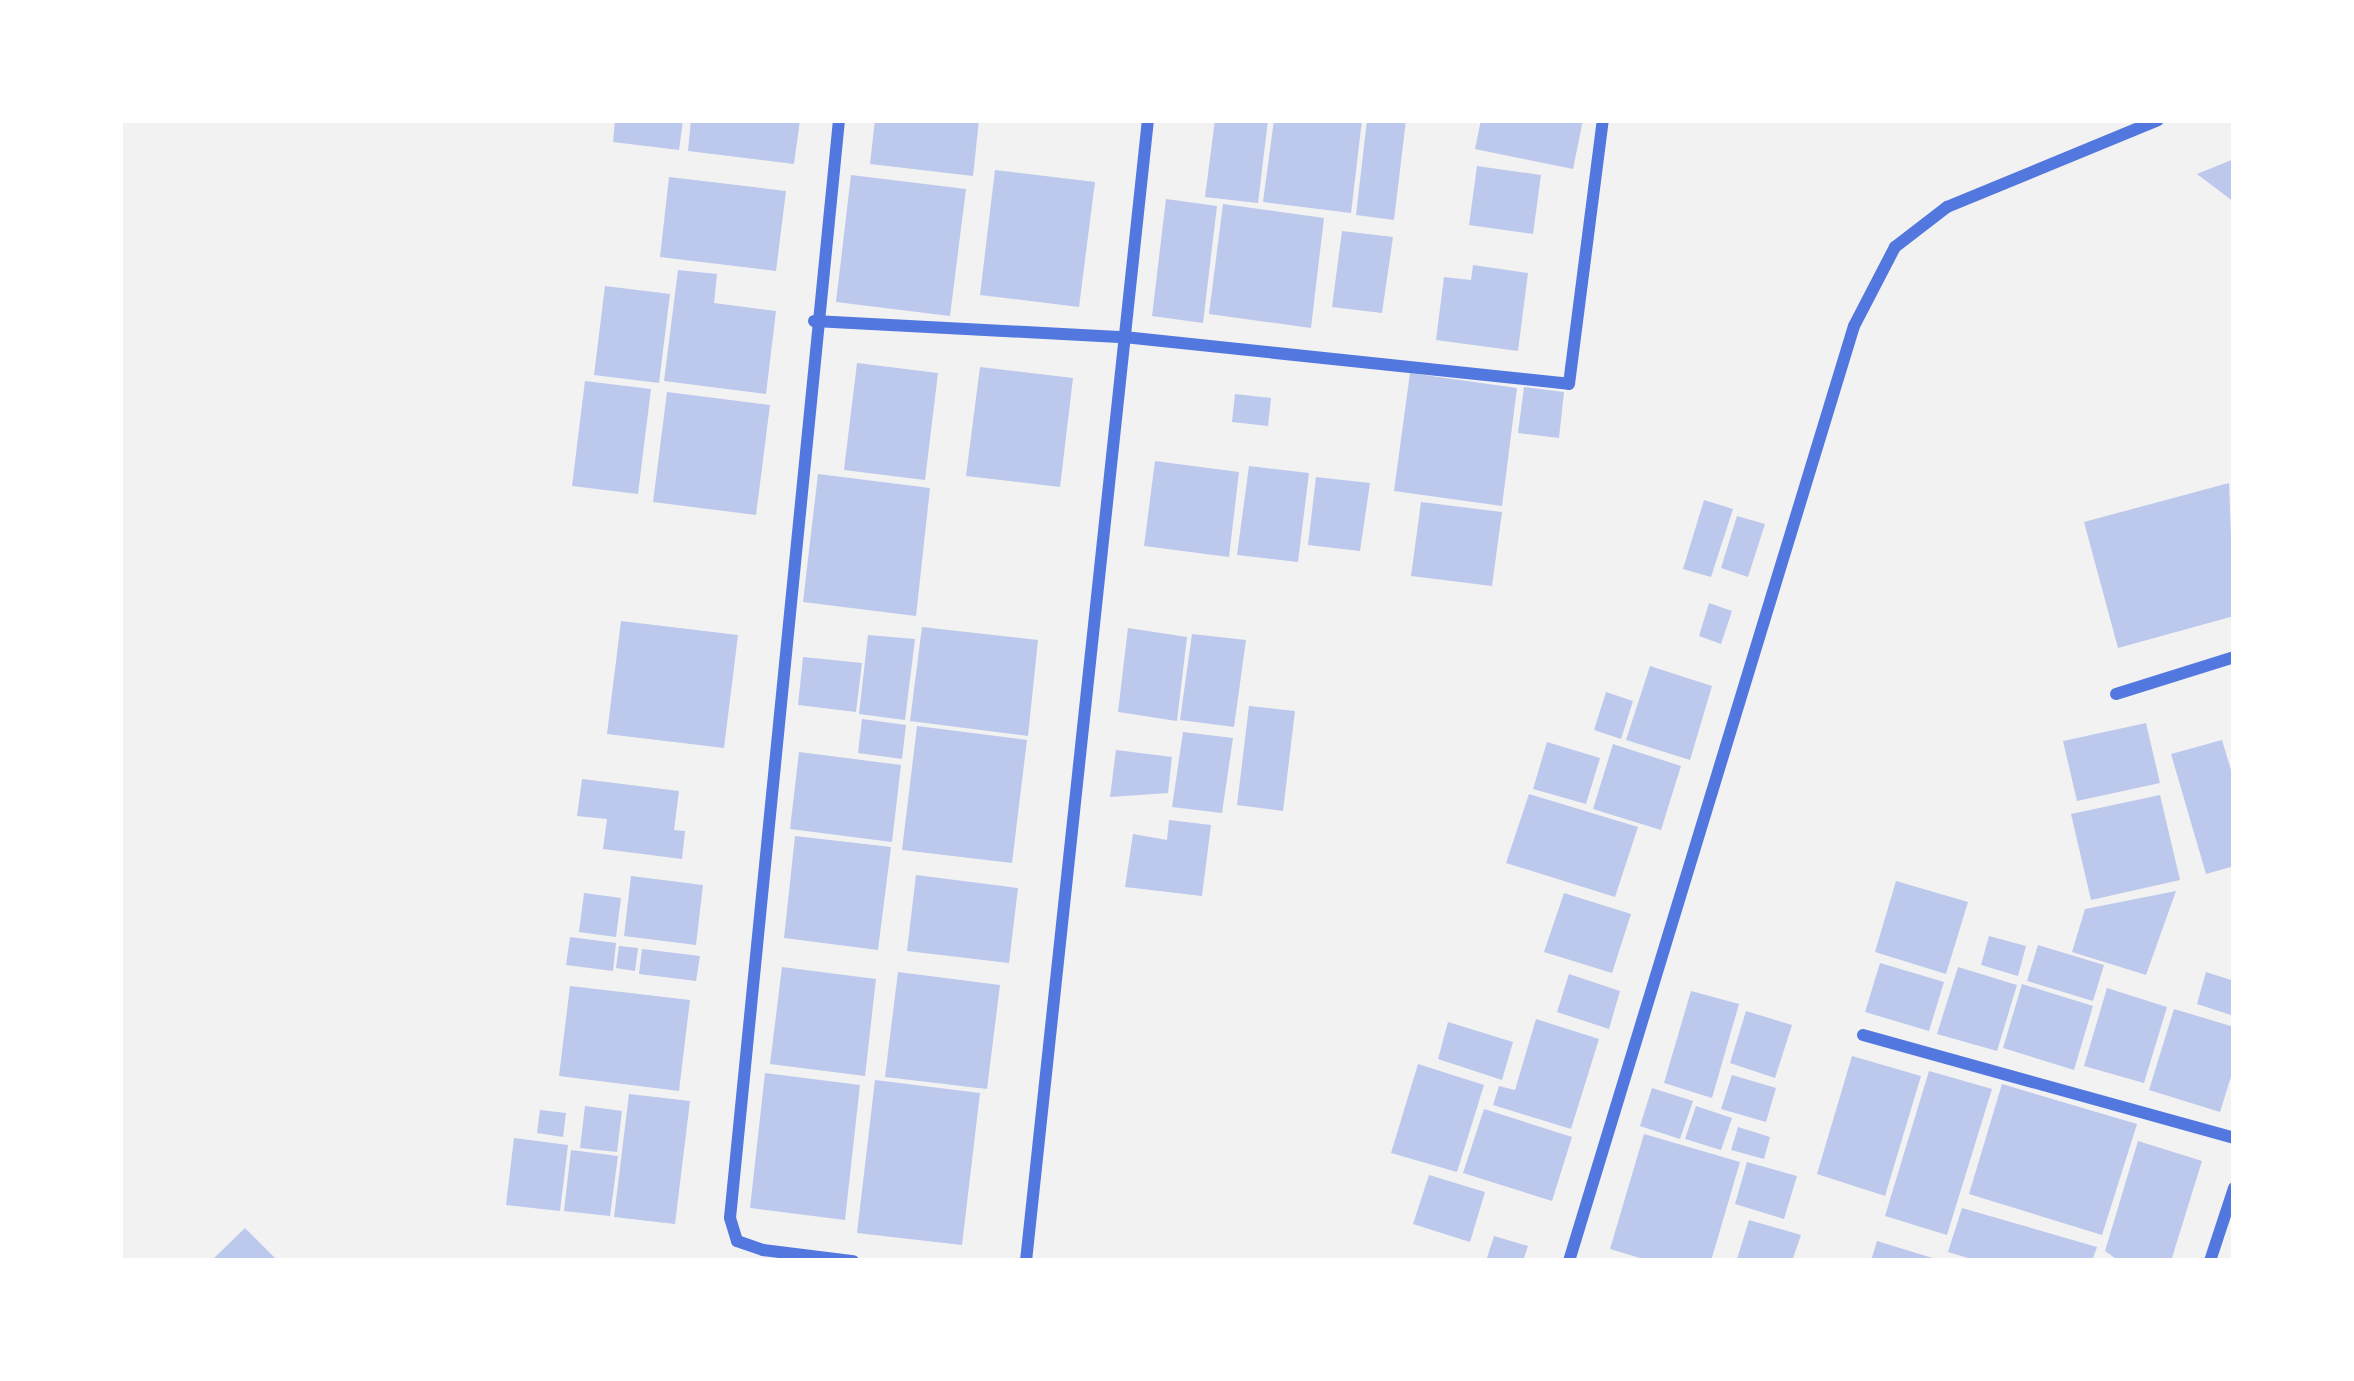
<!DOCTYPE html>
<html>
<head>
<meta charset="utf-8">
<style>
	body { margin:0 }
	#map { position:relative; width:2354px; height:1381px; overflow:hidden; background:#f2f2f2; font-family:Mulish,sans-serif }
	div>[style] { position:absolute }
	.building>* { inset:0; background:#bdc9ec }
	.minor>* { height:12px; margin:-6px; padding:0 6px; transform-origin:6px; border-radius:6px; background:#5277de }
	span { translate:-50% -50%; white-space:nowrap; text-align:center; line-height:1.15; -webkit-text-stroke:12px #fff; paint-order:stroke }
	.frame { position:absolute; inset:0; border:123px solid #fff; pointer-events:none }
</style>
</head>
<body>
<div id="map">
	<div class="building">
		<i style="clip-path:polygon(615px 120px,683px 120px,679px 150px,613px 142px)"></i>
		<i style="clip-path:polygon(691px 120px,800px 120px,794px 164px,688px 151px)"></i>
		<i style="clip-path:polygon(875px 120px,979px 120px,973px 176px,870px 164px)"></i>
		<i style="clip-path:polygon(1215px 120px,1268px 120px,1258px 203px,1205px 197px)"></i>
		<i style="clip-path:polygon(1274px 120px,1362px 120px,1351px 213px,1263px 202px)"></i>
		<i style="clip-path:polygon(1367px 120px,1406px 120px,1394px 220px,1356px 215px)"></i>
		<i style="clip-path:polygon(1481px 120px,1583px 120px,1573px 169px,1475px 149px)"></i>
		<i style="clip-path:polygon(2234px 159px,2234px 202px,2197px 174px)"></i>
		<i style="clip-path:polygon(1477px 166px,1541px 175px,1533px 234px,1469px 225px)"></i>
		<i style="clip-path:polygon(995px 170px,1095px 182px,1079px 307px,980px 295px)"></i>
		<i style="clip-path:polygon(851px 175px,966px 189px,950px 316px,836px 302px)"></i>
		<i style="clip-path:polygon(669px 177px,786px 191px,776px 271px,660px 257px)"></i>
		<i style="clip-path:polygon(1166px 199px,1217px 206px,1203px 323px,1152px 316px)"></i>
		<i style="clip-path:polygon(1223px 204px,1324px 218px,1311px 328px,1209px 314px)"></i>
		<i style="clip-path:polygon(1342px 231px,1393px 237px,1382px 313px,1332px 307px)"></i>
		<i style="clip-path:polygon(1473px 265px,1528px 273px,1518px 351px,1436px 340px,1444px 277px,1471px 280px)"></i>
		<i style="clip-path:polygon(678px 270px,717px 274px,714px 303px,776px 311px,766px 394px,664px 381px)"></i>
		<i style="clip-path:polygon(605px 286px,670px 294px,659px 383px,594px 375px)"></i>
		<i style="clip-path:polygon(857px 363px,938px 373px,925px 480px,844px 470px)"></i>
		<i style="clip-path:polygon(980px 367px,1073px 378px,1060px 487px,966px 476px)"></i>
		<i style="clip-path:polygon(1410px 373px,1517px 388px,1502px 506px,1394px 491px)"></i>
		<i style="clip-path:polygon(585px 381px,651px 389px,638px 494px,572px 486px)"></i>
		<i style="clip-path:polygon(1524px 387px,1564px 392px,1559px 438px,1518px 433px)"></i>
		<i style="clip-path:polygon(667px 392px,770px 405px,756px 515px,653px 502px)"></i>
		<i style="clip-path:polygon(1235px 394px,1271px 398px,1268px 426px,1232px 422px)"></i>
		<i style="clip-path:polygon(1155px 461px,1239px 472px,1229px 557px,1144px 546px)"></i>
		<i style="clip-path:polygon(1249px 466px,1309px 473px,1298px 562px,1237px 555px)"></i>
		<i style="clip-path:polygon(818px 474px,930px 488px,916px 616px,803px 602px)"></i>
		<i style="clip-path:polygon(1316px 477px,1370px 483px,1360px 551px,1308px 545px)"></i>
		<i style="clip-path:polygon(2229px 483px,2234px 616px,2118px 648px,2084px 522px)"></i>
		<i style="clip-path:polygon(1704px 500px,1733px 509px,1711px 577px,1683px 569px)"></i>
		<i style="clip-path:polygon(1421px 502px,1502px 512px,1492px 586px,1411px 576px)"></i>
		<i style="clip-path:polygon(1737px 516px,1765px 524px,1748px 577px,1721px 568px)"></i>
		<i style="clip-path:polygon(1709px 603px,1732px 611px,1721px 644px,1699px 636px)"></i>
		<i style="clip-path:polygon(621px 621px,738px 635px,724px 748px,607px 734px)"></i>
		<i style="clip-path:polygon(922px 627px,1038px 640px,1028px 736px,910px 721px)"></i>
		<i style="clip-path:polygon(1128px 628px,1187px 637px,1177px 721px,1118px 712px)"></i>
		<i style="clip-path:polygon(1192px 634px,1246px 640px,1234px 727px,1180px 720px)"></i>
		<i style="clip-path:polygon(868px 635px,915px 639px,905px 720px,859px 714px)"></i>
		<i style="clip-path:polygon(803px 657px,862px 663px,856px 712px,798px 705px)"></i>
		<i style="clip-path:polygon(1650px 666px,1712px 686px,1690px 760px,1626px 740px)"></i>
		<i style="clip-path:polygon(1606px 692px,1633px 701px,1621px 739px,1594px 730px)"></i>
		<i style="clip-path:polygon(1249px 706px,1295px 711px,1283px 811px,1237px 805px)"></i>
		<i style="clip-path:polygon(862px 719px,906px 725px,902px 759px,858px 753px)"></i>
		<i style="clip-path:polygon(2146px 723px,2160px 783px,2077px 801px,2063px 741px)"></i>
		<i style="clip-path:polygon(917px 726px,1027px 740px,1012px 863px,902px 850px)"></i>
		<i style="clip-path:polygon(1183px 732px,1233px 738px,1222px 813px,1172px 807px)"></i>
		<i style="clip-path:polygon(2222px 740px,2234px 780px,2234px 866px,2206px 874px,2171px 754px)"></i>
		<i style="clip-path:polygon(1547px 742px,1600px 758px,1586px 804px,1533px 789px)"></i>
		<i style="clip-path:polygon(1613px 744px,1681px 766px,1661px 830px,1593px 809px)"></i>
		<i style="clip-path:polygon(1116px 750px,1172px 757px,1168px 793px,1110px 797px)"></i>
		<i style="clip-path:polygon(799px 752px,901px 765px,892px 842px,790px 829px)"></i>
		<i style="clip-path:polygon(582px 779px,679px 791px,674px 830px,685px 831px,682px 859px,603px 849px,607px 819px,577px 816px)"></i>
		<i style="clip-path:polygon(1529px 794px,1638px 827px,1615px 897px,1506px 863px)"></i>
		<i style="clip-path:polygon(2160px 795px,2180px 880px,2091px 900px,2071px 814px)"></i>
		<i style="clip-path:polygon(1169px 820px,1211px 825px,1202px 896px,1125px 887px,1133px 834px,1167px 840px)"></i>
		<i style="clip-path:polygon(795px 836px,891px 847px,878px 950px,784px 938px)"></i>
		<i style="clip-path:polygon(916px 875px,1018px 888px,1009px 963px,907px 951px)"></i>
		<i style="clip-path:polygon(631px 876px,703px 885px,696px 945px,624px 936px)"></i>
		<i style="clip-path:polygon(1896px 881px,1968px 902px,1946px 974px,1875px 952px)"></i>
		<i style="clip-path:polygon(2176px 891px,2146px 975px,2072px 952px,2085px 909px)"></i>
		<i style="clip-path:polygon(584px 893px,621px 898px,616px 937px,579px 932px)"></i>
		<i style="clip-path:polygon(1564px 893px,1631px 914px,1612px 973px,1544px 952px)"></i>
		<i style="clip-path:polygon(1989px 936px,2026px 946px,2018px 976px,1981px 965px)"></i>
		<i style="clip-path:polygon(570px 937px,616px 943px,613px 971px,566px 965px)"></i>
		<i style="clip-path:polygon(2038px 945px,2104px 965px,2093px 1001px,2027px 981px)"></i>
		<i style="clip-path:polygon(619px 946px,638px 948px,635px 971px,616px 968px)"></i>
		<i style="clip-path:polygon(642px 949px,700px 956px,696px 981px,639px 974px)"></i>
		<i style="clip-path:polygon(1880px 963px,1944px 982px,1929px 1031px,1865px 1012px)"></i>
		<i style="clip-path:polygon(782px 967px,876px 979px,865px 1076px,770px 1064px)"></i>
		<i style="clip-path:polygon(1958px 967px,2017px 985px,1997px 1051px,1937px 1034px)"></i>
		<i style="clip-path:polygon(898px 972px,1000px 985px,987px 1089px,885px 1077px)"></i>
		<i style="clip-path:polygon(2206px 972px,2234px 981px,2234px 1016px,2197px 1004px)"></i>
		<i style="clip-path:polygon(1569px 974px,1620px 991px,1609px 1029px,1557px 1012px)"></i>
		<i style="clip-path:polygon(2022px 984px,2093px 1006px,2074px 1070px,2003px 1048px)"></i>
		<i style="clip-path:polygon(570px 986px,690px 1000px,679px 1091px,559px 1076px)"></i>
		<i style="clip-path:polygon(2107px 988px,2167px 1007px,2144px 1083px,2084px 1066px)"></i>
		<i style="clip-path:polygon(1691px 991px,1739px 1004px,1712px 1098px,1664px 1083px)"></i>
		<i style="clip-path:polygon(2174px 1009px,2234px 1027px,2234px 1067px,2220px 1112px,2149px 1090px)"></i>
		<i style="clip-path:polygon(1746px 1011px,1792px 1025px,1775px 1078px,1730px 1063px)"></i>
		<i style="clip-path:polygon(1536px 1019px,1599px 1039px,1571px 1129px,1493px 1105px,1499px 1086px,1515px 1090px)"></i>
		<i style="clip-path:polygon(1448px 1022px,1513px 1042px,1502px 1080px,1438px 1059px)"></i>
		<i style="clip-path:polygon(1852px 1056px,1921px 1076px,1885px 1196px,1817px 1174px)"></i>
		<i style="clip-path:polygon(1418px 1064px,1484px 1085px,1457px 1172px,1391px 1153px)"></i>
		<i style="clip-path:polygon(1929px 1071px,1992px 1089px,1947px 1235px,1885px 1216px)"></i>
		<i style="clip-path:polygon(765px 1073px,860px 1085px,845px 1220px,750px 1208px)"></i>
		<i style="clip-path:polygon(1732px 1075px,1776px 1088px,1766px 1122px,1721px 1109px)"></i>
		<i style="clip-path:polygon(875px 1080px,980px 1093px,962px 1245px,857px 1233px)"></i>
		<i style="clip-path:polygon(2002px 1084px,2137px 1124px,2102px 1235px,1969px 1194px)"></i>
		<i style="clip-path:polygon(1652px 1088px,1693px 1101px,1680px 1139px,1640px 1126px)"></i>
		<i style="clip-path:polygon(629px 1094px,690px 1101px,675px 1224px,614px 1217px)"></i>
		<i style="clip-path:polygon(585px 1106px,622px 1111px,617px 1152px,580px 1148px)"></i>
		<i style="clip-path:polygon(1696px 1106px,1732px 1118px,1721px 1150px,1685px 1139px)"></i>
		<i style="clip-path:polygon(1484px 1109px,1572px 1137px,1552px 1201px,1463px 1173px)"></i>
		<i style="clip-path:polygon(540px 1110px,566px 1113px,563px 1137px,537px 1133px)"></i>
		<i style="clip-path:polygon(1738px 1127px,1770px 1137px,1764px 1159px,1731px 1150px)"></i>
		<i style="clip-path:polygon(1644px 1134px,1740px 1162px,1711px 1261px,1650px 1261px,1610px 1249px)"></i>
		<i style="clip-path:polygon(514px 1138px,568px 1145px,560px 1211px,506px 1205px)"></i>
		<i style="clip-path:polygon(2138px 1141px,2202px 1161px,2171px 1261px,2119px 1261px,2105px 1251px)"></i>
		<i style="clip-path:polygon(571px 1150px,618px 1156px,610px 1216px,564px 1211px)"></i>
		<i style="clip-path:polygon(1747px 1162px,1797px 1176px,1784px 1219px,1735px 1204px)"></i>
		<i style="clip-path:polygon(1429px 1175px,1485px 1192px,1470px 1242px,1413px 1224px)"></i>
		<i style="clip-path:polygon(1962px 1208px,2097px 1247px,2092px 1261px,1978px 1261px,1948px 1252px)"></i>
		<i style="clip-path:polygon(1749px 1220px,1801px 1235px,1792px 1261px,1737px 1259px)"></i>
		<i style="clip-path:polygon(245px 1228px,278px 1261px,211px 1261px)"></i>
		<i style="clip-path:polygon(1494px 1236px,1528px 1246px,1523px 1261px,1486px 1261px)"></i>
		<i style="clip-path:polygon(1877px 1241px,1939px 1260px,1939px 1261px,1871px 1261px)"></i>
	</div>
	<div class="minor">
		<i style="left:839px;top:120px;width:1103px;rotate:95.67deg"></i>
		<i style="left:730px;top:1218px;width:24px;rotate:73deg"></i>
		<i style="left:737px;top:1241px;width:28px;rotate:19deg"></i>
		<i style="left:763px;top:1250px;width:91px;rotate:7deg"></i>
		<i style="left:814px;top:321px;width:310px;rotate:3deg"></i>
		<i style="left:1124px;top:337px;width:447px;rotate:6deg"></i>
		<i style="left:1569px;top:384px;width:266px;rotate:-82.7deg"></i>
		<i style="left:2116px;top:694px;width:124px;rotate:-17.4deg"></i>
		<i style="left:1863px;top:1035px;width:385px;rotate:15.5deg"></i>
		<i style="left:1026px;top:1261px;width:1148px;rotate:-83.9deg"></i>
		<i style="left:1569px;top:1261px;width:977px;rotate:-73.05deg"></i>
		<i style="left:1854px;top:326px;width:89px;rotate:-62.6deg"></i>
		<i style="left:1895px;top:247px;width:66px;rotate:-37.6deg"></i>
		<i style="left:1947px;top:207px;width:228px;rotate:-22.4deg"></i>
		<i style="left:2210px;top:1261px;width:77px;rotate:-71.8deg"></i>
	</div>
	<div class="frame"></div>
</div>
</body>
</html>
